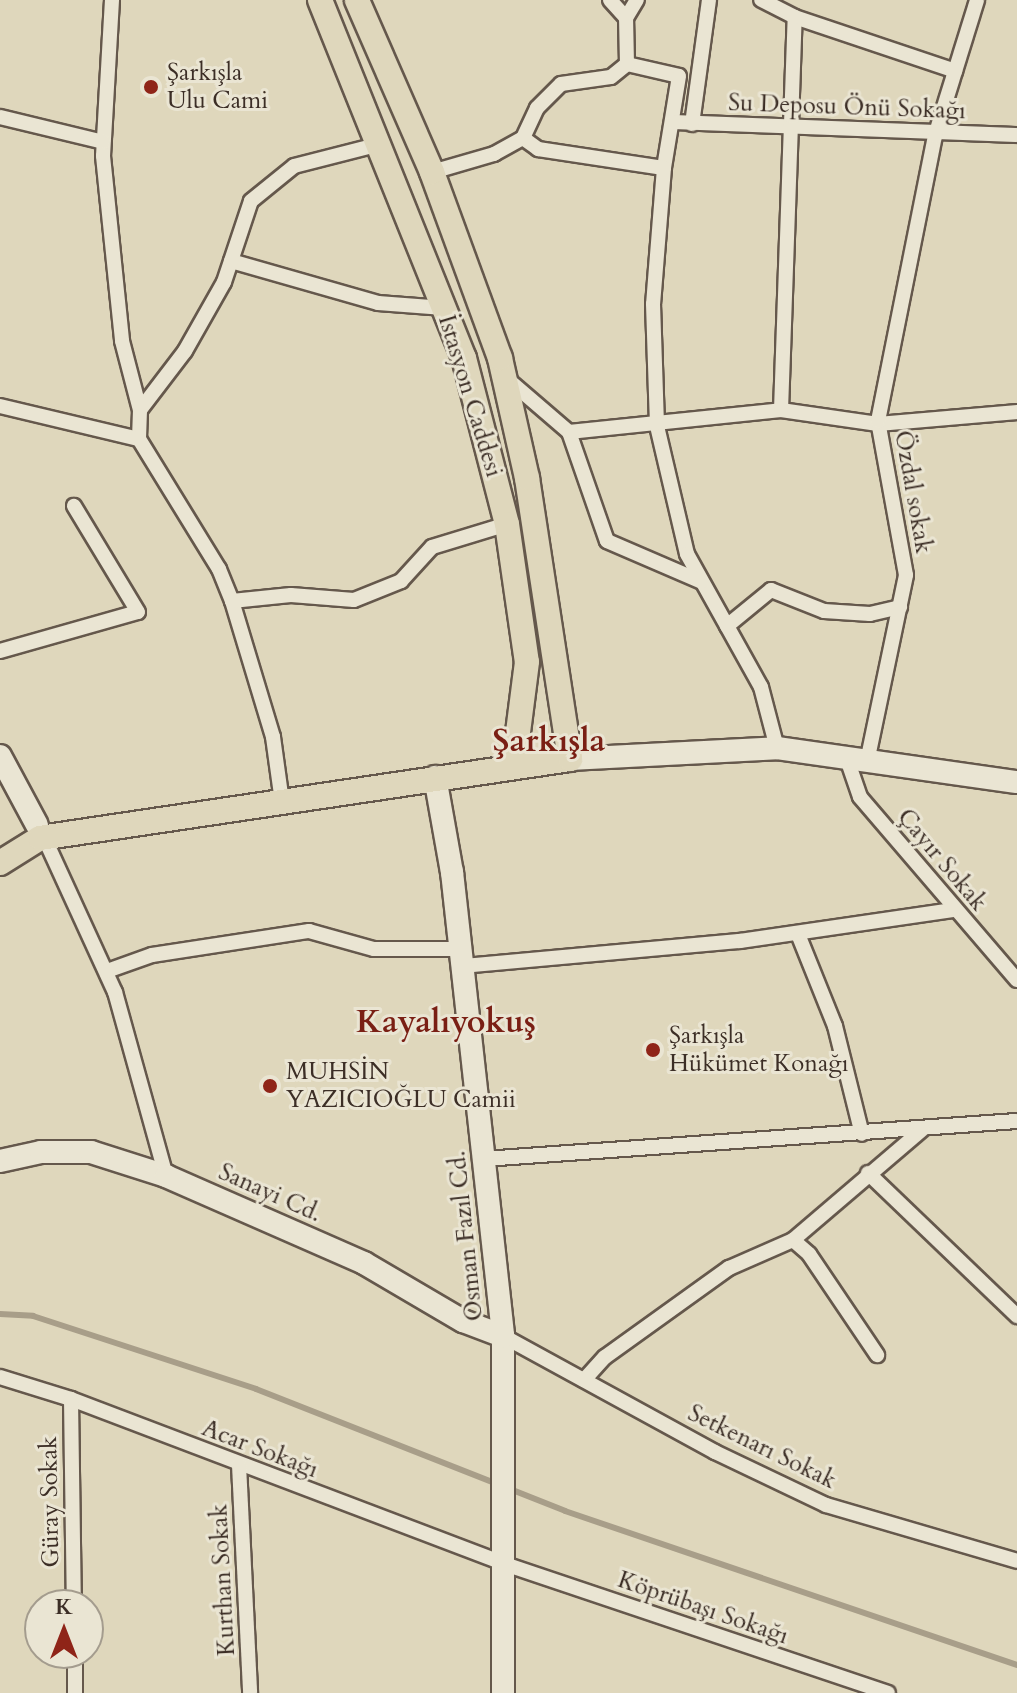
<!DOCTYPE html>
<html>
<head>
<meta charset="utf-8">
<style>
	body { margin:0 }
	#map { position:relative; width:1017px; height:1693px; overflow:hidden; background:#dfd7bc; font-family:Cardo,serif }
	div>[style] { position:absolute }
	.stream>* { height:6px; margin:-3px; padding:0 3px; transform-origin:3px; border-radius:3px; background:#a89e89 }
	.roads { filter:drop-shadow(2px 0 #65584c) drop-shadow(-2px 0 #65584c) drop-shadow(0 2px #65584c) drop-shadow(0 -2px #65584c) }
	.street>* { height:14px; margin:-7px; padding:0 7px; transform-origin:7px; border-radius:7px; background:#eae5d3 }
	.secondary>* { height:22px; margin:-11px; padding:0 11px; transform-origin:11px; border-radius:11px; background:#eae5d3 }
	.primary>* { height:24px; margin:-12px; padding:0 12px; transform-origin:12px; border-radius:12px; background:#dfd7bc }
	.dots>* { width:22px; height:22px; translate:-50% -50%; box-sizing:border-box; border:4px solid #eae5d3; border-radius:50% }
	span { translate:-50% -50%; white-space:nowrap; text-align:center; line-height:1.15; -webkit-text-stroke:6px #eae5d3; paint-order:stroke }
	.poi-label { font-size:24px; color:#3c2e26 }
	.left { translate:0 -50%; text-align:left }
	.street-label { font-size:24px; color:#3c2e26 }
	.district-label { font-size:32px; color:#7a1f14; font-weight:700 }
	.north { position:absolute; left:24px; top:1589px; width:80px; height:80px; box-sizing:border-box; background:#eae5d3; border:2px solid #a49c8e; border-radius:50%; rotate:0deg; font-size:22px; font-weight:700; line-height:32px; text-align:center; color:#3c2e26 }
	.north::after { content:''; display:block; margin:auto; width:28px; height:36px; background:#8f2418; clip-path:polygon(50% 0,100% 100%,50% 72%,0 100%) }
</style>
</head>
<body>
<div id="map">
	<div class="stream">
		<i style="left:0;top:1314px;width:33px;rotate:3deg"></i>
		<i style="left:33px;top:1316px;width:235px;rotate:18.1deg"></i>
		<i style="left:256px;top:1389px;width:332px;rotate:21.5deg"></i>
		<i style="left:565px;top:1511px;width:478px;rotate:18.8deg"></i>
	</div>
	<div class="roads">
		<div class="street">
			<i style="left:112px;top:0;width:156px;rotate:93.3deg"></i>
			<i style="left:103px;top:156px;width:186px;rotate:84.1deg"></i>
			<i style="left:122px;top:341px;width:71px;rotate:75.4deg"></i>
			<i style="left:140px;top:410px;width:29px;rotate:92deg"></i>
			<i style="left:139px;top:439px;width:153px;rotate:58.4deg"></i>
			<i style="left:219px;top:569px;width:35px;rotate:68deg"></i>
			<i style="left:232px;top:601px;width:142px;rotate:73.2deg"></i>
			<i style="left:273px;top:737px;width:66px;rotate:82.1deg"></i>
			<i style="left:610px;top:0;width:24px;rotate:48deg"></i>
			<i style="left:795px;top:17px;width:169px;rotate:18.6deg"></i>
			<i style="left:627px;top:64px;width:53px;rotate:13deg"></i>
			<i style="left:679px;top:76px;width:93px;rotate:99.3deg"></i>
			<i style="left:664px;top:168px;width:136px;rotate:94.6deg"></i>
			<i style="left:653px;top:304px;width:122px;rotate:88.1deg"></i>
			<i style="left:657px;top:426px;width:131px;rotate:76.8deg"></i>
			<i style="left:687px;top:554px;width:152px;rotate:60.9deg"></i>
			<i style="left:761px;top:687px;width:63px;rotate:75.3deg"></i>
			<i style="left:0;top:117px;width:106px;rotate:13.6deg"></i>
			<i style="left:674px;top:122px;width:343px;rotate:2.2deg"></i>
			<i style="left:692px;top:124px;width:125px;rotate:-82.2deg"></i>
			<i style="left:523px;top:138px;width:19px;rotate:36deg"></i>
			<i style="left:538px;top:149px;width:127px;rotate:8.6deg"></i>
			<i style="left:432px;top:172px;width:65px;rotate:-16.2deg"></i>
			<i style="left:494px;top:154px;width:33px;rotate:-29deg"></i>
			<i style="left:523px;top:138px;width:33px;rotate:-65deg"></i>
			<i style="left:537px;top:108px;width:34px;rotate:-45deg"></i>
			<i style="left:561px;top:84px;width:50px;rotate:-8deg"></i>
			<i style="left:611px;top:77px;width:21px;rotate:-39deg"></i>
			<i style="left:627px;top:64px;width:46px;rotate:-91.2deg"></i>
			<i style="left:626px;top:18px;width:21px;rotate:-59deg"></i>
			<i style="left:231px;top:261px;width:153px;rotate:15.9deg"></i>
			<i style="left:378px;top:303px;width:66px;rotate:4.3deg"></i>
			<i style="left:505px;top:377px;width:84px;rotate:40.7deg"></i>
			<i style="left:569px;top:432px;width:115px;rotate:70.8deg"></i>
			<i style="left:607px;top:541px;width:103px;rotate:23.3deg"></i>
			<i style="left:0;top:406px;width:143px;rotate:13.4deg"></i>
			<i style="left:140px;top:410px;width:74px;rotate:-52.7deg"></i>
			<i style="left:185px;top:351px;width:79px;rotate:-60.5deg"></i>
			<i style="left:224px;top:282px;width:85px;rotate:-71.6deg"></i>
			<i style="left:251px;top:201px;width:55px;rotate:-39.1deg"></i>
			<i style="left:294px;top:166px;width:89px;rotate:-14.3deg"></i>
			<i style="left:781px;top:410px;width:98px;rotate:8.2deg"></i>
			<i style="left:878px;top:424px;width:140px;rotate:-4.9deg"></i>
			<i style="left:569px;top:432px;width:213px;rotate:-5.9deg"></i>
			<i style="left:781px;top:410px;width:393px;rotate:-88deg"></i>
			<i style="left:795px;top:17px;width:38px;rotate:-153deg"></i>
			<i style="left:232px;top:601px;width:59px;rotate:-5.8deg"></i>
			<i style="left:291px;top:595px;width:63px;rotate:4.5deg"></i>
			<i style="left:354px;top:600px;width:51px;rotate:-22deg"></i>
			<i style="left:401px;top:581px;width:46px;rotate:-47.6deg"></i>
			<i style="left:432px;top:547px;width:78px;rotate:-17deg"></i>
			<i style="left:727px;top:626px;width:57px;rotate:-39.3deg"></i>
			<i style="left:771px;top:590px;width:57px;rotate:21.6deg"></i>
			<i style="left:824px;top:611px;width:46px;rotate:3.7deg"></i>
			<i style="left:870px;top:614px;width:31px;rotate:-13deg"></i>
			<i style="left:0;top:651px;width:143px;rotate:-15.8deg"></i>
			<i style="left:138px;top:612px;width:124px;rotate:-121.1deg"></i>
			<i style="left:847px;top:759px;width:40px;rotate:71.1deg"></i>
			<i style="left:860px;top:797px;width:241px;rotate:49.4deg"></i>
			<i style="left:867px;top:762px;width:191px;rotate:-78.2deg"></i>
			<i style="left:906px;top:575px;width:157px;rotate:-100.3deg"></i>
			<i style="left:878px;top:421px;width:291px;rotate:-78.7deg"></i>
			<i style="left:935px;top:136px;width:142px;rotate:-72.8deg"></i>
			<i style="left:43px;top:835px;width:173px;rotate:65.4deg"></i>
			<i style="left:115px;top:992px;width:191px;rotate:74.5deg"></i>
			<i style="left:798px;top:934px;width:99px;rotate:68.1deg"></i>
			<i style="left:835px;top:1026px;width:111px;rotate:76deg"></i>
			<i style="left:463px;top:966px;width:278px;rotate:-5.2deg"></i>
			<i style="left:740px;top:941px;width:215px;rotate:-8.3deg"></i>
			<i style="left:107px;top:971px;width:48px;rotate:-19.6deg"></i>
			<i style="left:152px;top:955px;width:159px;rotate:-8.7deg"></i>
			<i style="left:309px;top:931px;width:67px;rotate:15.5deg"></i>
			<i style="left:374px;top:949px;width:87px"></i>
			<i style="left:484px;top:1159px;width:534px;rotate:-4.08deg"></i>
			<i style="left:868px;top:1173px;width:207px;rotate:43.8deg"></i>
			<i style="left:793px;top:1240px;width:21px;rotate:41deg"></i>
			<i style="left:809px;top:1254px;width:122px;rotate:56deg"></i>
			<i style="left:503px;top:1336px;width:242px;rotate:28.7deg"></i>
			<i style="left:715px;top:1452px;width:123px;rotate:25.5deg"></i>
			<i style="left:826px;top:1505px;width:199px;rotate:16.3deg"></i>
			<i style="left:0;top:1377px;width:74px;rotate:17.2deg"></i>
			<i style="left:71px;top:1399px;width:464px;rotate:20.8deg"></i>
			<i style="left:505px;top:1564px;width:404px;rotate:18.6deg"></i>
			<i style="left:584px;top:1380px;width:31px;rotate:-48deg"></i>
			<i style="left:605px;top:1357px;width:153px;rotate:-35.7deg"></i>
			<i style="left:729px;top:1268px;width:70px;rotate:-23.6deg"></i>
			<i style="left:793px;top:1240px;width:170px;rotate:-40.5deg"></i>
			<i style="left:71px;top:1399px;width:206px;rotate:89.2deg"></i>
			<i style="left:239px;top:1465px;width:228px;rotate:87.2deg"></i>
			<i style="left:75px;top:1653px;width:40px;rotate:90deg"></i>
		</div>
		<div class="secondary">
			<i style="left:0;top:756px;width:78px;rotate:61.8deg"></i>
			<i style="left:570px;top:759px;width:207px;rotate:-3deg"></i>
			<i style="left:777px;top:748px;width:242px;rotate:8.1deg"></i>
			<i style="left:435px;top:777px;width:97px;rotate:79.9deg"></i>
			<i style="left:452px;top:872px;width:467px;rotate:83.7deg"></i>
			<i style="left:503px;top:1336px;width:357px;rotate:90deg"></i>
			<i style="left:0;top:1161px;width:42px;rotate:-12.4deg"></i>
			<i style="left:41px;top:1152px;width:50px"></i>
			<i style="left:91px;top:1152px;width:79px;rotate:17.7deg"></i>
			<i style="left:166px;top:1176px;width:216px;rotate:23.7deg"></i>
			<i style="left:364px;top:1263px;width:115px;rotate:30.4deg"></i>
			<i style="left:463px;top:1321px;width:43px;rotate:20.6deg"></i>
		</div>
		<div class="primary">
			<i style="left:320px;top:0;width:386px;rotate:68.1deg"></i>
			<i style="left:464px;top:358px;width:171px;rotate:75.5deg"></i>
			<i style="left:507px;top:524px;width:139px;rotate:81.8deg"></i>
			<i style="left:527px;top:662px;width:103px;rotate:97.3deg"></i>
			<i style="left:0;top:863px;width:47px;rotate:-32deg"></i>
			<i style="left:40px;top:838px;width:536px;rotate:-8.48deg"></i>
			<i style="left:570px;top:759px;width:284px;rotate:-98.7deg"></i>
			<i style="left:527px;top:478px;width:123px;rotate:-102.7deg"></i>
			<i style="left:500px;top:358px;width:198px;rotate:-110.1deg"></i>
			<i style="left:432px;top:172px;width:188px;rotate:-113.6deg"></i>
		</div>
	</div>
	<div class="dots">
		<i style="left:151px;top:87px;background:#8f2418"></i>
		<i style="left:653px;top:1050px;background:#8f2418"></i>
		<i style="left:270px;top:1086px;background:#8f2418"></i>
	</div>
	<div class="poi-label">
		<span class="left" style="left:167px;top:87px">Şarkışla<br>Ulu Cami</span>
		<span class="left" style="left:669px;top:1050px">Şarkışla<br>Hükümet Konağı</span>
		<span class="left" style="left:286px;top:1086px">MUHSİN<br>YAZICIOĞLU Camii</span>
	</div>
	<div class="street-label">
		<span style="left:847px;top:107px;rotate:2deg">Su Deposu Önü Sokağı</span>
		<span style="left:470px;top:396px;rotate:73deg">İstasyon Caddesi</span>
		<span style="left:913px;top:492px;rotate:80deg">Özdal sokak</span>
		<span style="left:942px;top:860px;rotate:50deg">Çayır Sokak</span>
		<span style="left:270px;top:1193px;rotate:24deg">Sanayi Cd.</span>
		<span style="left:466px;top:1236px;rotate:-96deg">Osman Fazıl Cd.</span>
		<span style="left:762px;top:1447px;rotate:26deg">Setkenarı Sokak</span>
		<span style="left:260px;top:1449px;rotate:21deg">Acar Sokağı</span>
		<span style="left:50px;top:1502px;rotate:-91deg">Güray Sokak</span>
		<span style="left:223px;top:1580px;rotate:-93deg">Kurthan Sokak</span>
		<span style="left:703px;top:1608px;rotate:19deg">Köprübaşı Sokağı</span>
	</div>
	<div class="district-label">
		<span style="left:549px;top:741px">Şarkışla</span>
		<span style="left:446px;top:1022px">Kayalıyokuş</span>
	</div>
	<div class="north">K</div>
</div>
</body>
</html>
